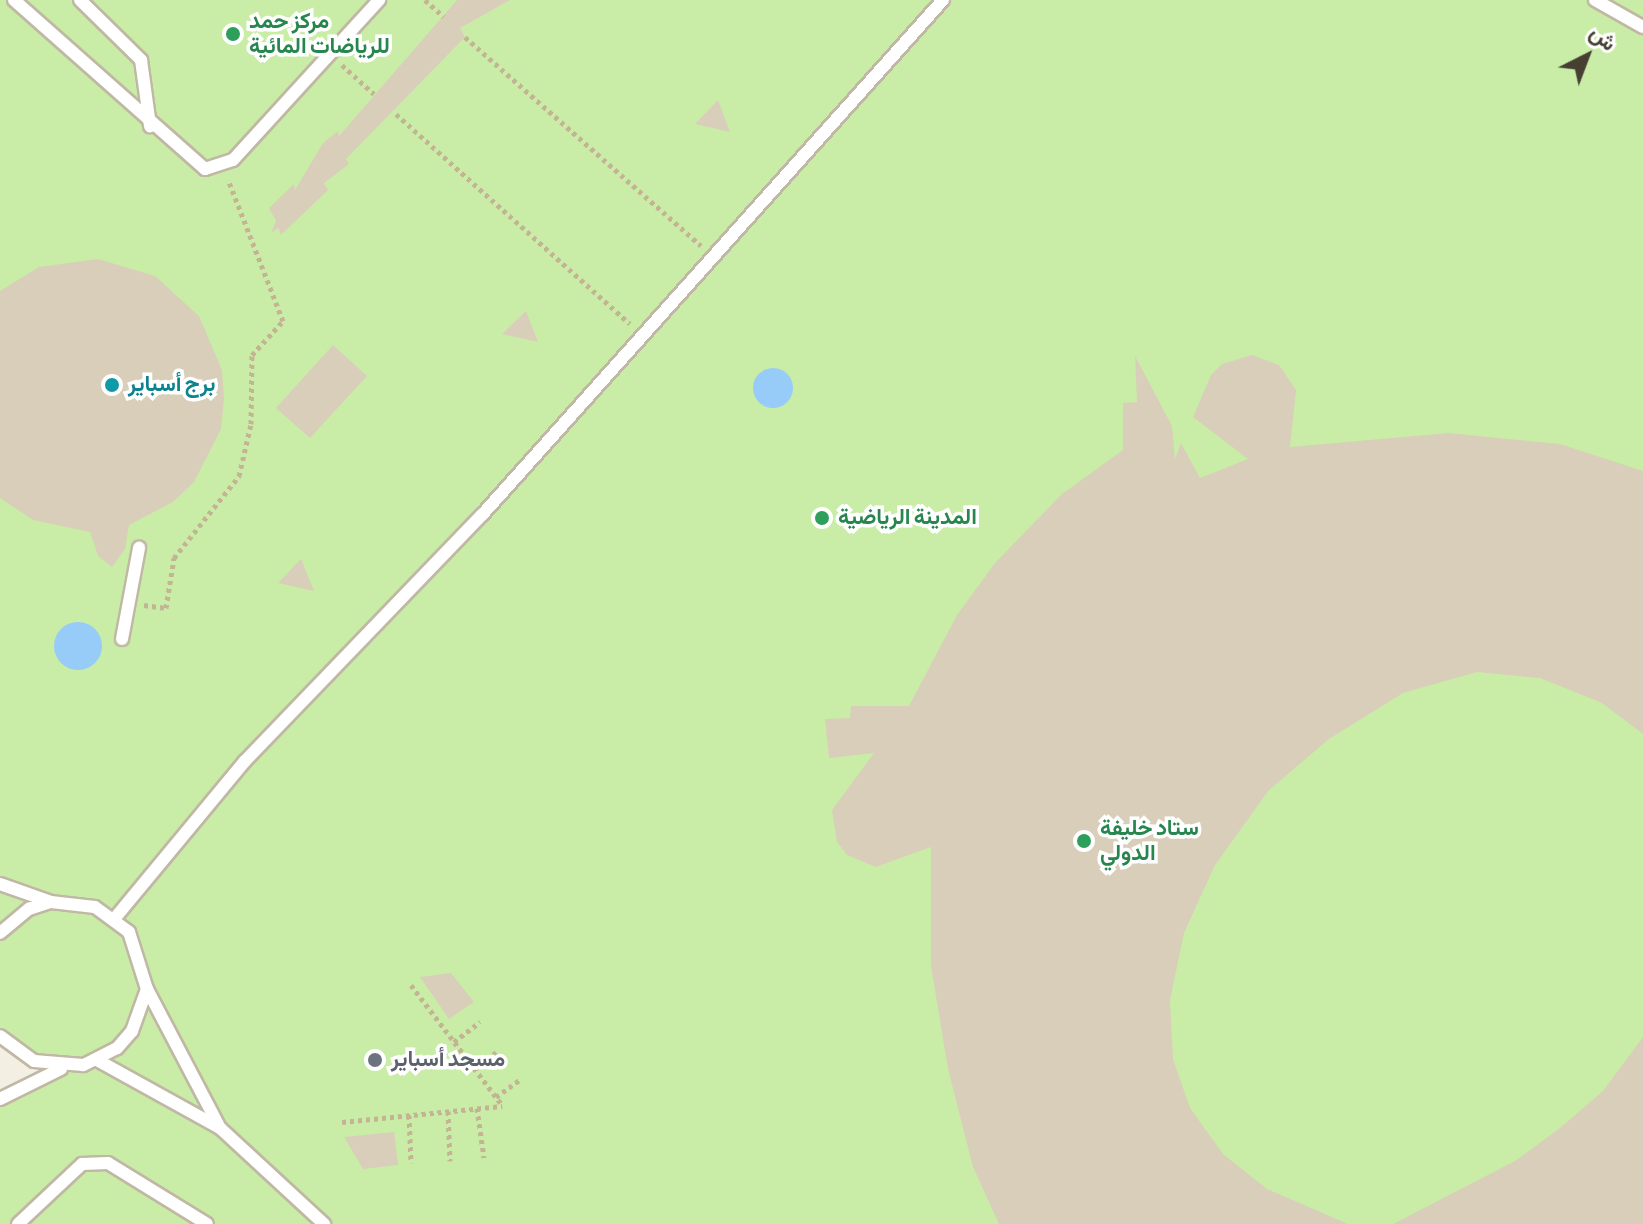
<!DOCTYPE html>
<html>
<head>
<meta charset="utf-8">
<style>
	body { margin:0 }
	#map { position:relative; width:1643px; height:1224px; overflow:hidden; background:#f3efe2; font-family:"Alegreya Sans",Vazirmatn,sans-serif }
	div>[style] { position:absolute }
	.green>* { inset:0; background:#c9eda6 }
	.water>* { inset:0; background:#97cbf8 }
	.round { border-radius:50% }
	.building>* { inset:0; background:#d9ceba }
	.path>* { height:5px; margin-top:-2.5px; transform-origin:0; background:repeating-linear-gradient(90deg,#c3b594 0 4px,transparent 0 8px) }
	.roads { filter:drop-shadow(2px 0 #c0b8a4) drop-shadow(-2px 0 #c0b8a4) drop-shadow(0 2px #c0b8a4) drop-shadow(0 -2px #c0b8a4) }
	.service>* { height:12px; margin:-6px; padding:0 6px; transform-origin:6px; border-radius:6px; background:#fff }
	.dots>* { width:22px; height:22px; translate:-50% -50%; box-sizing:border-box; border:4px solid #fff; border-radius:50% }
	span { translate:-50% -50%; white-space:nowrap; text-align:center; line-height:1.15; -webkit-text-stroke:7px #fff; paint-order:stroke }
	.leisure-label { font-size:22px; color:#27864d; font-weight:700 }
	.left { translate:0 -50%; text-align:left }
	.culture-label { font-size:22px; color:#0d838f; font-weight:700 }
	.worship-label { font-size:22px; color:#5b616d; font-weight:700 }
	.north { position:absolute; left:1547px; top:16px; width:80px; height:80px; -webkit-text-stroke:6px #fff; paint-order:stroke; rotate:42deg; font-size:22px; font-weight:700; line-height:32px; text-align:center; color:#463f32 }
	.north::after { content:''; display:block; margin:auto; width:28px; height:36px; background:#463f32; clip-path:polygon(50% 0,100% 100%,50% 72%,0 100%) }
</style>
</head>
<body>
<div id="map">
	<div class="green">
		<i style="clip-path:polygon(0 0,1643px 0,1643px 1224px,0 1224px,0 1099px,66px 1067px,51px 1066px,0 1036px)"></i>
	</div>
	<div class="water">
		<i class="round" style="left:753px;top:368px;width:40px;height:40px"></i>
		<i class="round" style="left:54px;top:622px;width:48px;height:48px"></i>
	</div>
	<div class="building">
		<i style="clip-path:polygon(457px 0,510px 0,460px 28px,465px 37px,346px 159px,349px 164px,324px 183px,328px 190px,281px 235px,278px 228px,271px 233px,276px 221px,269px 208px,294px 184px,295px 190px,323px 143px,338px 131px,339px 136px)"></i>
		<i style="clip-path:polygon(718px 100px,730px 132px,695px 124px)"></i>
		<i style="clip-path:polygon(98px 259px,155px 276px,199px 316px,222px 370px,224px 399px,221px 429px,194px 482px,173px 502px,129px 525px,125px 549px,112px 567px,98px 556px,90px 532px,33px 520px,0 498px,0 291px,39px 267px)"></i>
		<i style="clip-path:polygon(526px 311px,538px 342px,502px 334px)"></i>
		<i style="clip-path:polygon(333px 345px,367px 376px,310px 438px,276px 408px)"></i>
		<i style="clip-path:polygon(1252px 355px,1279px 365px,1296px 390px,1290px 447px,1449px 433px,1560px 444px,1643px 471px,1643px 734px,1602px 703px,1540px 678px,1477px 672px,1403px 693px,1329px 739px,1269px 790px,1215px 865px,1184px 933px,1170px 1000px,1173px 1059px,1190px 1108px,1223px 1154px,1267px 1189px,1348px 1224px,999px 1224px,973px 1167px,948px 1069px,931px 966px,931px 847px,876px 867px,847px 855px,837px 842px,832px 810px,874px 753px,829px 758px,825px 719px,850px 718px,851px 706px,909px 706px,957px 615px,995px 563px,1062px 494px,1123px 450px,1123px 403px,1137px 402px,1135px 356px,1172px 426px,1175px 459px,1181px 443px,1200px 478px,1248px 459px,1193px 417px,1211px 375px,1222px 364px)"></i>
		<i style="clip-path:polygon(301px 559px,314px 591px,278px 583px)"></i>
		<i style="clip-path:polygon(451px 973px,474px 1002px,449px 1019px,420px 977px)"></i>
		<i style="clip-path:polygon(1643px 1037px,1643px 1224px,1393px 1224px,1515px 1161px,1560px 1128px,1603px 1091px)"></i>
		<i style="clip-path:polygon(394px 1132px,398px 1165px,363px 1169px,344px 1137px)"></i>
	</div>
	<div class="path">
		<i style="left:425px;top:0;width:25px;rotate:42deg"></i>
		<i style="left:465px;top:37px;width:315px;rotate:41.5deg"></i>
		<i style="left:342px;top:65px;width:43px;rotate:42.2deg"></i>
		<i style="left:396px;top:114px;width:314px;rotate:41.9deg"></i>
		<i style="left:144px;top:605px;width:22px;rotate:8deg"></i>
		<i style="left:166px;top:608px;width:51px;rotate:-80.9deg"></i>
		<i style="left:174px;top:558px;width:105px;rotate:-51.6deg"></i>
		<i style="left:239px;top:476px;width:53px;rotate:-77deg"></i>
		<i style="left:251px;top:424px;width:69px;rotate:-89.2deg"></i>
		<i style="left:252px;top:355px;width:46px;rotate:-47.6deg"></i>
		<i style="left:283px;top:321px;width:152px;rotate:-111.2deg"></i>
		<i style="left:411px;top:985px;width:151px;rotate:52.8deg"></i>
		<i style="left:454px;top:1042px;width:33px;rotate:-38deg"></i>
		<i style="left:474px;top:1069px;width:31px;rotate:-37deg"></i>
		<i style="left:496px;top:1097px;width:29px;rotate:-36deg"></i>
		<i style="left:477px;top:1108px;width:50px;rotate:82deg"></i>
		<i style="left:448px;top:1111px;width:50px;rotate:87.7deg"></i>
		<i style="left:409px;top:1115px;width:48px;rotate:87.6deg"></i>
		<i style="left:342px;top:1122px;width:161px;rotate:-5.7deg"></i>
	</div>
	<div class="roads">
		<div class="service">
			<i style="left:14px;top:0;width:255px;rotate:41.5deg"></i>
			<i style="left:205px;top:169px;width:29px;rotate:-18deg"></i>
			<i style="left:233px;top:160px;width:217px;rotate:-47.6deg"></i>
			<i style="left:80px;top:0;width:86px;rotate:44.5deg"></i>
			<i style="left:141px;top:60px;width:67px;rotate:82.2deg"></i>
			<i style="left:1595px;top:0;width:55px;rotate:29.4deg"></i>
			<i style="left:122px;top:639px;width:93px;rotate:-79.4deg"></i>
			<i style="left:0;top:884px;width:54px;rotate:19.4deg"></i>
			<i style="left:115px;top:918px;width:204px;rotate:-50.4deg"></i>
			<i style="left:245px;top:761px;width:342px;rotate:-46.1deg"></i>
			<i style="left:482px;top:515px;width:691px;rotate:-48.17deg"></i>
			<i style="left:0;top:933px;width:38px;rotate:-40deg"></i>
			<i style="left:29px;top:909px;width:23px;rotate:-18deg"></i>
			<i style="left:51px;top:902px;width:44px;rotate:6.5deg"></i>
			<i style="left:95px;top:907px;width:42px;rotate:36.3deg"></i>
			<i style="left:129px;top:932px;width:60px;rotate:72.5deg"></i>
			<i style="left:147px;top:989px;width:45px;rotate:109.7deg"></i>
			<i style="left:132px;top:1031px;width:23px;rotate:131deg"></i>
			<i style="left:117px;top:1048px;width:38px;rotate:153deg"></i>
			<i style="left:83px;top:1065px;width:49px;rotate:-175.3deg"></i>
			<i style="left:34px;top:1061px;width:42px;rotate:-143.7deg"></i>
			<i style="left:147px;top:989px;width:153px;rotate:62.3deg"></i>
			<i style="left:97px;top:1060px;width:141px;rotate:28.9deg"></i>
			<i style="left:220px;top:1128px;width:142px;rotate:42.7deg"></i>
			<i style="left:0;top:1099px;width:68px;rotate:-26.2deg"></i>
			<i style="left:18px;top:1224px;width:88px;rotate:-43.2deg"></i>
			<i style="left:82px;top:1164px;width:26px;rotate:-2deg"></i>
			<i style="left:108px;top:1163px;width:116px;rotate:31.6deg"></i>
		</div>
	</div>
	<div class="dots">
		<i style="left:233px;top:34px;background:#2e9e5b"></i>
		<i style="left:112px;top:385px;background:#0f9aa8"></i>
		<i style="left:822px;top:518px;background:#2e9e5b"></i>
		<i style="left:1084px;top:841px;background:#2e9e5b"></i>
		<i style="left:375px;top:1060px;background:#6b7280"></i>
	</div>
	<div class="leisure-label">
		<span class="left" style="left:249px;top:34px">مركز حمد<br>للرياضات المائية</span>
		<span class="left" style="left:838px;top:518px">المدينة الرياضية</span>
		<span class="left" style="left:1100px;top:841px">ستاد خليفة<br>الدولي</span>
	</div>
	<div class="culture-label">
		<span class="left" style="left:128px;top:385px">برج أسباير</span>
	</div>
	<div class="worship-label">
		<span class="left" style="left:391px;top:1060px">مسجد أسباير</span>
	</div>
	<div class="north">ش</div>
</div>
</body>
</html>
